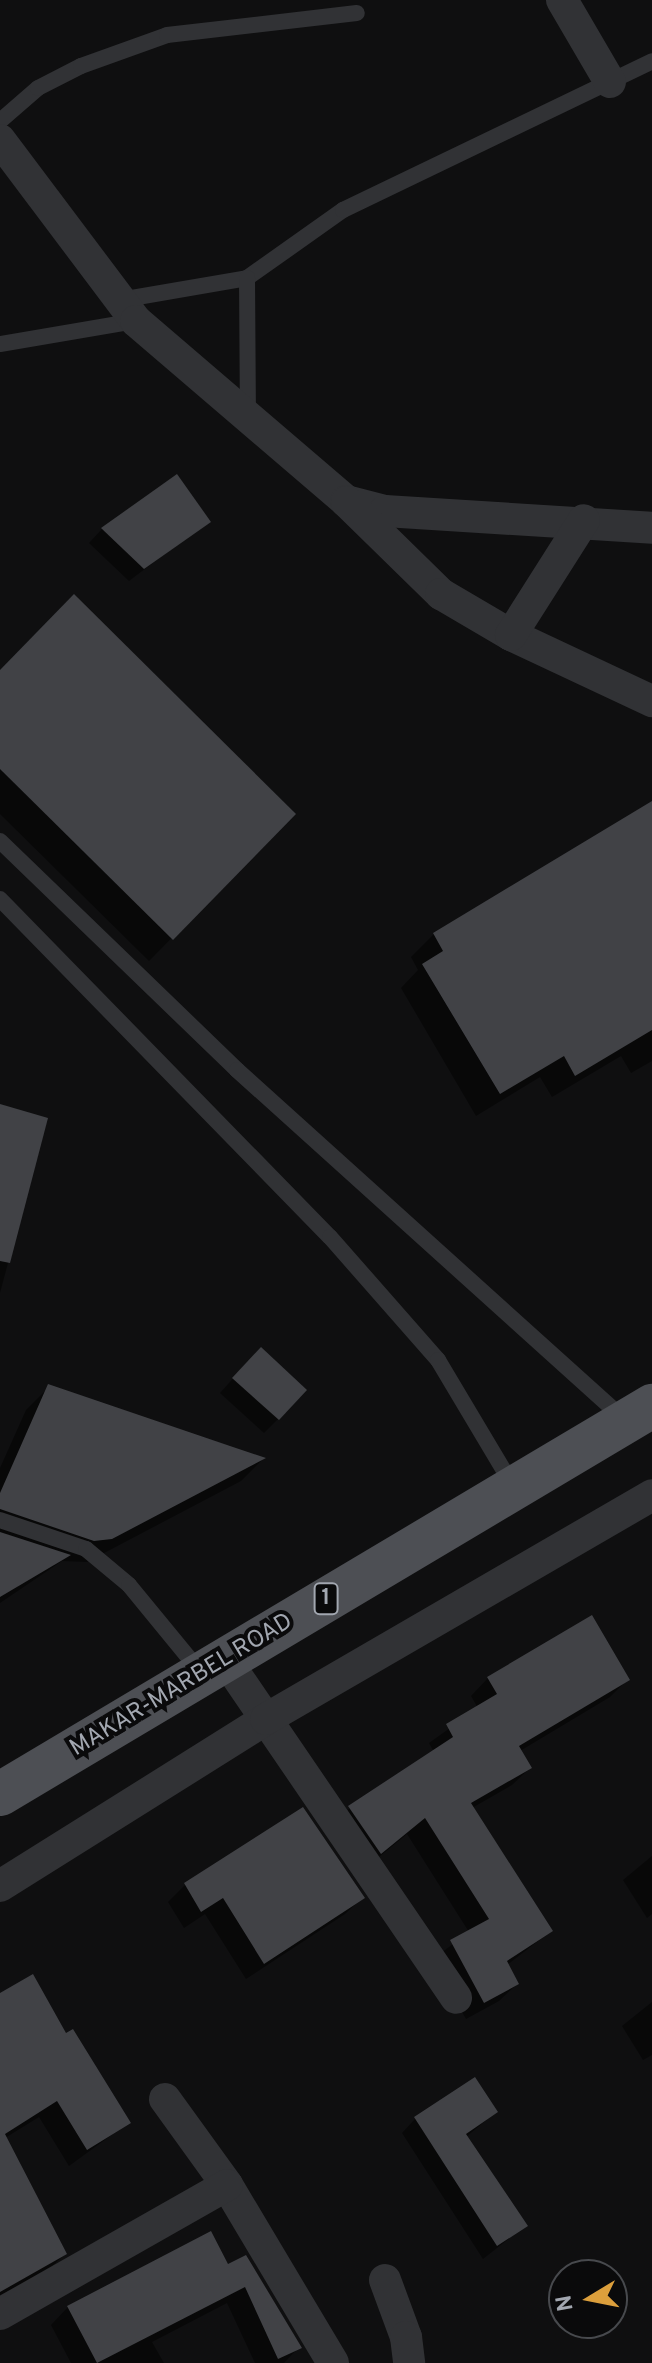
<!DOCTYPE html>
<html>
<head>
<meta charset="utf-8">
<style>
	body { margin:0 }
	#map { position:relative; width:652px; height:2363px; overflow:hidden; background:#0f0f10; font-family:Overpass,sans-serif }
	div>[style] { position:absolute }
	.shadow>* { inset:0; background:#0007 }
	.building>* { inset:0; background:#414246 }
	.lane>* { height:16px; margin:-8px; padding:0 8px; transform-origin:8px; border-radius:8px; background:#313235 }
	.street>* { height:32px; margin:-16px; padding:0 16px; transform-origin:16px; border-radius:16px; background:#313235 }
	.primary>* { height:44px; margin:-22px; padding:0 22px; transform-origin:22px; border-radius:22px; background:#4d4f54 }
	span { translate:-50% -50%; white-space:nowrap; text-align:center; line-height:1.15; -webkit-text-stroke:8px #0a0a0b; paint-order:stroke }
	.shield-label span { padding:2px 6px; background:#0a0a0b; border:2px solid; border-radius:6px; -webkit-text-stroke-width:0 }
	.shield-label { font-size:22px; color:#a2a7b0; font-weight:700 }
	.street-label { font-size:24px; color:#a2a7b0 }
	.north { position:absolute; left:548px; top:2259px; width:80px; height:80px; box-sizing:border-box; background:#0a0a0b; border:2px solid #47494d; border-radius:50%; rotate:260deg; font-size:22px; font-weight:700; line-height:32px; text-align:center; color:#a2a7b0 }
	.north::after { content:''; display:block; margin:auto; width:28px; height:36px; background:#dc9f3c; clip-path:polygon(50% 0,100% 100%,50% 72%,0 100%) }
</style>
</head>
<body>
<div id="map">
	<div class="shadow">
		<i style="clip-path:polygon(208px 521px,129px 581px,89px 543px,102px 529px)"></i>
		<i style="clip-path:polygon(0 672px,294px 814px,149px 961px,0 814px)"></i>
		<i style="clip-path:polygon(652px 803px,652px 1061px,631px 1073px,621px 1056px,552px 1097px,540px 1077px,476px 1116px,401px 988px,418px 970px,411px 957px,434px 934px)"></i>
		<i style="clip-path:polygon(0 1106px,46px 1120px,0 1293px)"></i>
		<i style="clip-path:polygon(247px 1363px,278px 1419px,264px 1433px,220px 1393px)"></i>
		<i style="clip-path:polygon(49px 1387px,263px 1459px,241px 1481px,87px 1562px,62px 1561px,0 1603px,0 1468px,26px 1410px)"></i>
		<i style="clip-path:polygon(488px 1678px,628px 1679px,610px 1697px,520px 1751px,530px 1768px,512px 1785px,472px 1808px,551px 1931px,507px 1965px,517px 1984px,499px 2001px,466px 2019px,433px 1959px,469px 1932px,407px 1834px,363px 1870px,332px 1826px,350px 1808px,434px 1752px,429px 1743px,478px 1708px,471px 1696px)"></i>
		<i style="clip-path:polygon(302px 1809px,362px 1898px,345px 1914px,246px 1979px,205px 1914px,184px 1928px,168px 1902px,185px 1885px)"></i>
		<i style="clip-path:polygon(652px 1856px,652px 1914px,647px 1918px,623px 1880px)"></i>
		<i style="clip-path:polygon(0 1995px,65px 2036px,128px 2123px,69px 2166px,39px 2117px,5px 2138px,65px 2254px,47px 2271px,0 2298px)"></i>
		<i style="clip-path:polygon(652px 2002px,652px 2055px,643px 2060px,622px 2026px)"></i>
		<i style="clip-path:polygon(496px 2112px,466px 2137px,525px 2226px,483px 2259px,402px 2133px,415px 2119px)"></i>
		<i style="clip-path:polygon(227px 2266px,299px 2347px,284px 2363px,255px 2363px,227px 2303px,152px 2342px,164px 2363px,71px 2363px,51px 2325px,68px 2307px)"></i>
	</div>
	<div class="building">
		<i style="clip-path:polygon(177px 474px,211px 522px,144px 569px,101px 528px)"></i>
		<i style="clip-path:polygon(74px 594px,296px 814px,173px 940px,0 769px,0 670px)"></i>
		<i style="clip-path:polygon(652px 801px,652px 1030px,575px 1076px,564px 1056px,500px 1094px,422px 964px,443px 951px,433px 933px)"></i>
		<i style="clip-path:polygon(0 1104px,48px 1118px,10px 1263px,0 1261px)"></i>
		<i style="clip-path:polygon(261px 1347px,307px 1390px,279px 1420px,232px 1378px)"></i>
		<i style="clip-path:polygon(48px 1384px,230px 1446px,266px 1458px,112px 1539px,94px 1541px,0 1509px,0 1493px)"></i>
		<i style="clip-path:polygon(0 1532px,71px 1555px,0 1597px)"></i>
		<i style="clip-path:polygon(592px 1615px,630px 1680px,519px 1746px,532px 1768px,471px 1803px,553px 1931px,507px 1961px,519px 1984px,484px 2003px,450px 1940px,489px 1919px,425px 1818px,381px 1854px,348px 1806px,453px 1737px,446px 1724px,497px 1694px,487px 1677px)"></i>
		<i style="clip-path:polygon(303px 1807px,365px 1898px,264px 1964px,223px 1898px,201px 1912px,184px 1883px)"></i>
		<i style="clip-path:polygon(33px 1974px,66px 2033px,73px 2029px,131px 2123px,87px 2150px,57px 2101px,5px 2134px,67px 2254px,0 2292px,0 1993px)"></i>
		<i style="clip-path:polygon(475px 2077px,498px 2112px,466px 2134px,528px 2226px,497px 2246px,414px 2117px)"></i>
		<i style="clip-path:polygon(211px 2231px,228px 2264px,246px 2255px,302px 2348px,278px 2359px,245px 2287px,97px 2363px,67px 2306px)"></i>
	</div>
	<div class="lane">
		<i style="left:0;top:121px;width:50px;rotate:-41deg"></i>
		<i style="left:38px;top:88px;width:48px;rotate:-27.1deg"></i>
		<i style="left:81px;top:66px;width:91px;rotate:-19.8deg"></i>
		<i style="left:167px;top:35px;width:191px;rotate:-6.6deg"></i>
		<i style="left:247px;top:278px;width:118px;rotate:-35.3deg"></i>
		<i style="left:343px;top:210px;width:343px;rotate:-25.7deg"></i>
		<i style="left:120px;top:300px;width:129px;rotate:-9.8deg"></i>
		<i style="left:247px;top:278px;width:134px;rotate:89.6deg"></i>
		<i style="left:0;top:344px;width:138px;rotate:-9.6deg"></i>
		<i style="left:0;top:841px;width:330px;rotate:44deg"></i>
		<i style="left:237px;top:1070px;width:523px;rotate:42.05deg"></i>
		<i style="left:0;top:899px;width:472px;rotate:45.7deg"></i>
		<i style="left:330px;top:1237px;width:164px;rotate:48.7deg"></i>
		<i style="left:438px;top:1360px;width:147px;rotate:59.2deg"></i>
		<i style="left:0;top:1520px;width:91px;rotate:18.6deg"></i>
		<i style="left:86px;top:1549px;width:56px;rotate:39.9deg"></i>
		<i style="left:129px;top:1585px;width:115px;rotate:50.6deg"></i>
	</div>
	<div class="street">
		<i style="left:562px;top:0;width:95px;rotate:59.7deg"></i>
		<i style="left:0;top:140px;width:226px;rotate:53.1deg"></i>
		<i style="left:136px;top:321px;width:277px;rotate:40.6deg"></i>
		<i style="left:346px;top:501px;width:40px;rotate:14.4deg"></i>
		<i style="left:385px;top:511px;width:268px;rotate:3.6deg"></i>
		<i style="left:347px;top:502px;width:132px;rotate:44.4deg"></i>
		<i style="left:441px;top:594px;width:81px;rotate:30.4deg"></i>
		<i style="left:511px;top:635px;width:156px;rotate:25.1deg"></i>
		<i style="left:511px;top:635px;width:136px;rotate:-57.6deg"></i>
		<i style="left:225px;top:1659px;width:410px;rotate:55.7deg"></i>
		<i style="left:0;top:1886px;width:314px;rotate:-32.1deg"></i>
		<i style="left:266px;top:1719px;width:446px;rotate:-30.1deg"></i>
		<i style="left:165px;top:2099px;width:106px;rotate:54.2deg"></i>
		<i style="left:227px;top:2185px;width:207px;rotate:59.2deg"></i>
		<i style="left:385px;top:2280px;width:61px;rotate:69.8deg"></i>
		<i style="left:406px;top:2337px;width:26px;rotate:83deg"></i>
		<i style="left:0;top:2314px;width:261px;rotate:-29.6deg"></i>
	</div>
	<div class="primary">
		<i style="left:0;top:1794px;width:759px;rotate:-30.76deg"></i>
	</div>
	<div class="shield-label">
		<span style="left:326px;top:1599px">1</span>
	</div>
	<div class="street-label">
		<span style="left:182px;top:1686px;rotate:-31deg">MAKAR-MARBEL ROAD</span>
	</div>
	<div class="north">N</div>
</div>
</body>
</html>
